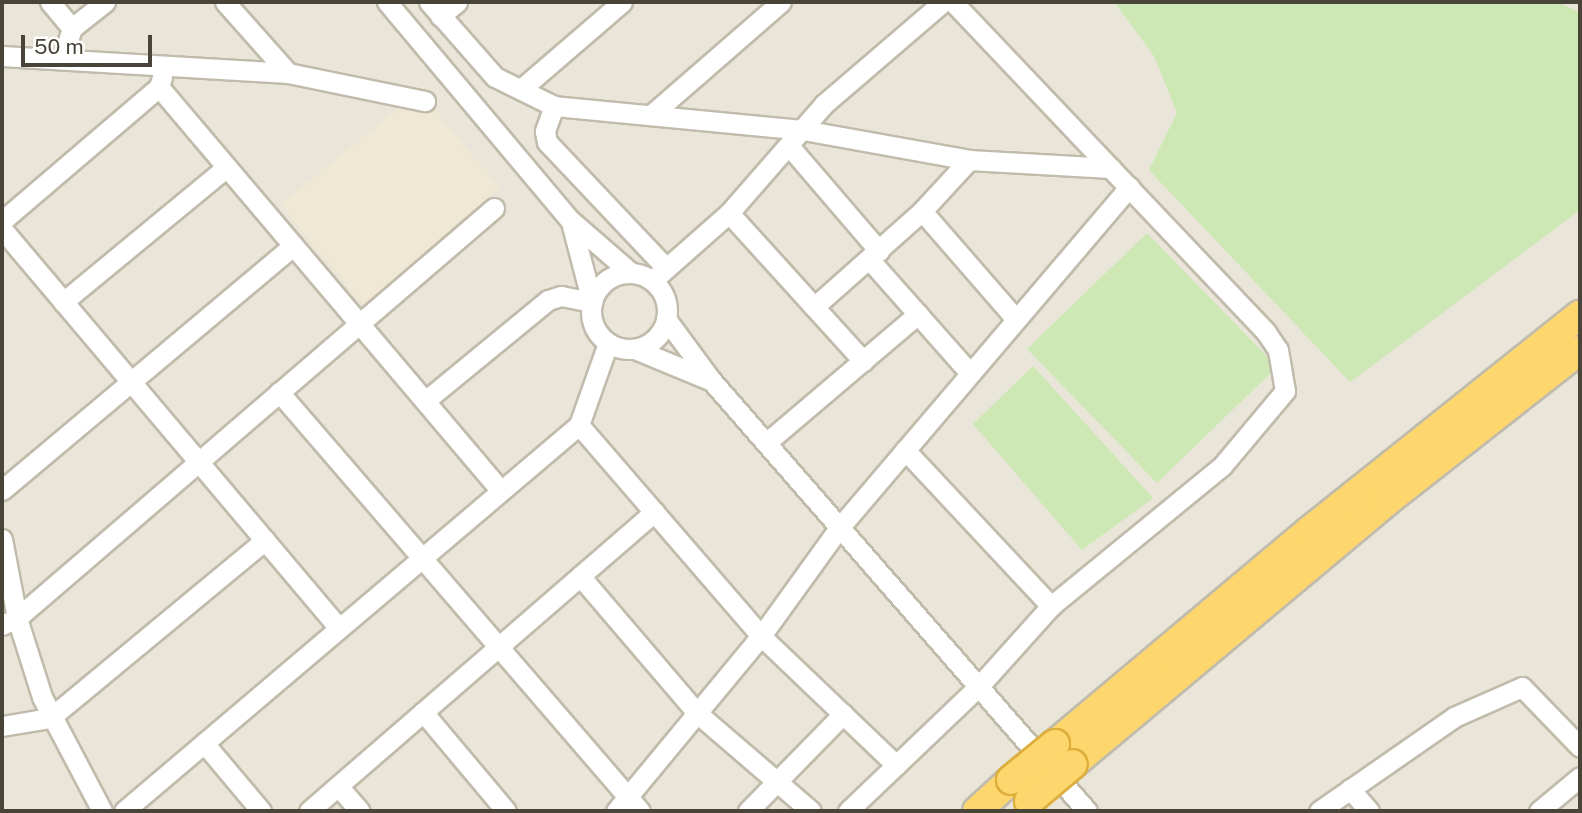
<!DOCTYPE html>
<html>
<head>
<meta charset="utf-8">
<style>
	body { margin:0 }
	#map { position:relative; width:1582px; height:813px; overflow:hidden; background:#f5f2ea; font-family:"Public Sans",sans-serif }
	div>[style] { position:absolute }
	.residential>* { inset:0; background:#e9e5d8 }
	.education>* { inset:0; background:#eee8d4 }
	.green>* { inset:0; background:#cde8b4 }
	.roads { filter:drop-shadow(2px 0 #c1bbac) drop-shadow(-2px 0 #c1bbac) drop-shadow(0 2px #c1bbac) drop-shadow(0 -2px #c1bbac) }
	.minor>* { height:19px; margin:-9.5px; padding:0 9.5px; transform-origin:9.5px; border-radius:9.5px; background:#fff }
	.minor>.ring { margin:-9.5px; padding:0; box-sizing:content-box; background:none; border:19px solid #fff; border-radius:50% }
	.highway>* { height:28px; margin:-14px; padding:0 14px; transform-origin:14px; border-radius:14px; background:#fdd76d }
	.bridges { filter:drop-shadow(2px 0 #ddae3c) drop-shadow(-2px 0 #ddae3c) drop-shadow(0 2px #ddae3c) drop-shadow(0 -2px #ddae3c) }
	.highway-bridge>* { height:28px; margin:-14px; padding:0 14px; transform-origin:14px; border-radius:14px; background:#fdd76d }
	span { translate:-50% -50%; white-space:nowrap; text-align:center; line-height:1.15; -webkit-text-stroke:5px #fff; paint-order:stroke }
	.frame { position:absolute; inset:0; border:4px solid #494438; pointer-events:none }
	.scale { position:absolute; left:21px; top:35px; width:131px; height:32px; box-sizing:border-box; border:4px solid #494438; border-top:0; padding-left:9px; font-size:21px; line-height:24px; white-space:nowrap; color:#494438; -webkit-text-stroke:5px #fff; paint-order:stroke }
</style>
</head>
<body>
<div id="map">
	<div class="residential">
		<i style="clip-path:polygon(2px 2px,1580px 2px,1580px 811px,2px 811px)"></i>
	</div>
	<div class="education">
		<i style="clip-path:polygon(402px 105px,435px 111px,500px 187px,364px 306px,280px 205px)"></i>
	</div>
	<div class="green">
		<i style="clip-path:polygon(1114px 2px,1557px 2px,1580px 12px,1580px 210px,1350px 382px,1149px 170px,1177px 113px,1154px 56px)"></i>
		<i style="clip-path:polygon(1147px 233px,1277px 367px,1157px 483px,1027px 349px)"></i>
		<i style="clip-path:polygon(1033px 366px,1153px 498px,1082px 550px,973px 424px)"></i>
	</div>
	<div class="roads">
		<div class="minor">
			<i style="left:50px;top:2px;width:34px;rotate:50deg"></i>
			<i style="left:225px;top:2px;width:95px;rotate:48.4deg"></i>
			<i style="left:387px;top:2px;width:285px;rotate:50deg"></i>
			<i style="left:570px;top:220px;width:79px;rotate:40.9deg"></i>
			<i style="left:429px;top:2px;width:100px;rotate:48.7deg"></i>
			<i style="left:495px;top:77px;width:66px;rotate:26.2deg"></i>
			<i style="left:554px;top:106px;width:250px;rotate:5.5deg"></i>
			<i style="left:803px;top:130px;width:169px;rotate:10.2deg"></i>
			<i style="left:969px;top:160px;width:142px;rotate:3.2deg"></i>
			<i style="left:440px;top:16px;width:22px;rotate:-39deg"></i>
			<i style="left:2px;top:56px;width:287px;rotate:3.4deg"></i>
			<i style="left:288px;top:73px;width:140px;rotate:11.6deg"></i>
			<i style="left:62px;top:59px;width:33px;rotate:-72deg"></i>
			<i style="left:72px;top:28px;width:42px;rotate:-38.2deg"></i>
			<i style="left:159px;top:87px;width:529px;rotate:49.75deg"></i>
			<i style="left:521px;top:89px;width:133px;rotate:-40.7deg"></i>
			<i style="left:554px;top:106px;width:27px;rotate:110deg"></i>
			<i style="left:545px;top:131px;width:11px;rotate:80deg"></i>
			<i style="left:547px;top:142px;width:173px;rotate:46.6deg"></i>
			<i style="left:651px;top:115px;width:172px;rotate:-41deg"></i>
			<i style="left:790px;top:147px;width:137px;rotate:49.4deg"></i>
			<i style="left:922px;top:211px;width:143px;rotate:49deg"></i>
			<i style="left:729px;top:213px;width:200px;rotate:47.8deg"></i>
			<i style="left:2px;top:221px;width:206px;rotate:-40.5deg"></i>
			<i style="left:159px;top:87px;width:10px;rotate:-73deg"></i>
			<i style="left:2px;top:229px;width:522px;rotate:49.82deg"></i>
			<i style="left:869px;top:259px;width:152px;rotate:48.5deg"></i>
			<i class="ring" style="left:591px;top:273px;width:57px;height:57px"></i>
			<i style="left:653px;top:280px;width:101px;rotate:-41.4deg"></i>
			<i style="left:729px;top:213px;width:145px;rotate:-48.9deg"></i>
			<i style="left:824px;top:104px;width:157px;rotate:-40.6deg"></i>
			<i style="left:63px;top:302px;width:212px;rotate:-39.5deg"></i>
			<i style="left:814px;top:307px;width:144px;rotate:-41.6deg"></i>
			<i style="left:922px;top:211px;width:69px;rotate:-47.3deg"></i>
			<i style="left:666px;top:319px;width:76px;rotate:53.6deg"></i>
			<i style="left:711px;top:380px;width:572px;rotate:48.9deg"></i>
			<i style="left:635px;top:349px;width:81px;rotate:22.5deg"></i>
			<i style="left:279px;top:392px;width:553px;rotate:49.25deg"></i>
			<i style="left:425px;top:401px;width:159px;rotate:-39.4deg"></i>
			<i style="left:548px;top:300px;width:14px;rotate:-17deg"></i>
			<i style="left:561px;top:296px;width:32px;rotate:11deg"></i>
			<i style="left:592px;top:302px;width:79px;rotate:-104.7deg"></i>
			<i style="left:579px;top:425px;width:279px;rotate:49.2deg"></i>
			<i style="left:761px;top:636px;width:187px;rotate:43.7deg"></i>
			<i style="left:767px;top:442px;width:198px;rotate:-40.3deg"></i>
			<i style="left:905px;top:450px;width:214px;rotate:46.9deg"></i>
			<i style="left:2px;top:490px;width:380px;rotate:-40deg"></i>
			<i style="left:2px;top:539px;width:80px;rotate:79.2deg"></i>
			<i style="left:17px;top:618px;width:83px;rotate:72.4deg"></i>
			<i style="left:42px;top:697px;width:129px;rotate:62.2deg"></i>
			<i style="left:580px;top:576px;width:180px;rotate:49.5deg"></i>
			<i style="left:697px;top:713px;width:150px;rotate:40.7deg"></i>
			<i style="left:2px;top:625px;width:17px;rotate:-25deg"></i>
			<i style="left:17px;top:618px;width:629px;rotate:-40.68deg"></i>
			<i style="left:423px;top:712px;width:129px;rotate:50deg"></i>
			<i style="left:2px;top:726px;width:49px;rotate:-9.5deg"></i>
			<i style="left:50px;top:718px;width:279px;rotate:-39.6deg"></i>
			<i style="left:204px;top:743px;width:89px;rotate:50deg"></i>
			<i style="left:338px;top:786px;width:33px;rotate:49deg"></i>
			<i style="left:1350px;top:789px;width:29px;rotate:49deg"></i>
			<i style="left:124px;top:811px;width:597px;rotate:-40.31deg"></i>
			<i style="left:579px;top:425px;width:87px;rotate:-70.5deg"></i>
			<i style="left:309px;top:811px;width:457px;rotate:-40.9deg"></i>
			<i style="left:616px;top:811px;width:227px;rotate:-50.4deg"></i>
			<i style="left:761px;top:636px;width:133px;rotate:-54.2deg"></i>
			<i style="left:839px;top:528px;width:448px;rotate:-49.6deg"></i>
			<i style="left:748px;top:811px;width:136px;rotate:-45.6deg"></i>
			<i style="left:848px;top:811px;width:182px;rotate:-43.7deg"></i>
			<i style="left:980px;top:685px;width:106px;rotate:-48.1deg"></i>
			<i style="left:1051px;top:606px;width:221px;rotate:-39.3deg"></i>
			<i style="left:1222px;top:466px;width:98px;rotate:-50deg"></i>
			<i style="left:1285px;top:391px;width:42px;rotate:-99.7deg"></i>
			<i style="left:1278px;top:350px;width:22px;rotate:-124deg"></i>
			<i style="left:1266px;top:332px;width:455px;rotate:-133.5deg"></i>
			<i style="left:1319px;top:811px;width:165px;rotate:-34.8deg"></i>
			<i style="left:1454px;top:717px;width:74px;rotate:-23.8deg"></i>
			<i style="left:1522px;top:687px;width:83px;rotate:46deg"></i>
			<i style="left:1539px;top:811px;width:53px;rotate:-39.7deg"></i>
		</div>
		<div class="highway">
			<i style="left:1055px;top:744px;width:331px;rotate:-40deg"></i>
			<i style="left:1309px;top:531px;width:347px;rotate:-38.6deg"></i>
			<i style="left:1073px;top:764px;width:408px;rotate:-39.9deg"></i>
			<i style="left:1386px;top:502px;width:246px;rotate:-38.1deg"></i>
			<i style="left:977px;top:811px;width:46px;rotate:-42.4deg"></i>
		</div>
	</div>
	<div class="bridges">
		<div class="highway-bridge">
			<i style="left:1011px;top:780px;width:57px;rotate:-39.3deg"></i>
			<i style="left:1029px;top:801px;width:57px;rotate:-40.1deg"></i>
		</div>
	</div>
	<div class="frame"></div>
	<div class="scale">50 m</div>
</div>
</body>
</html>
